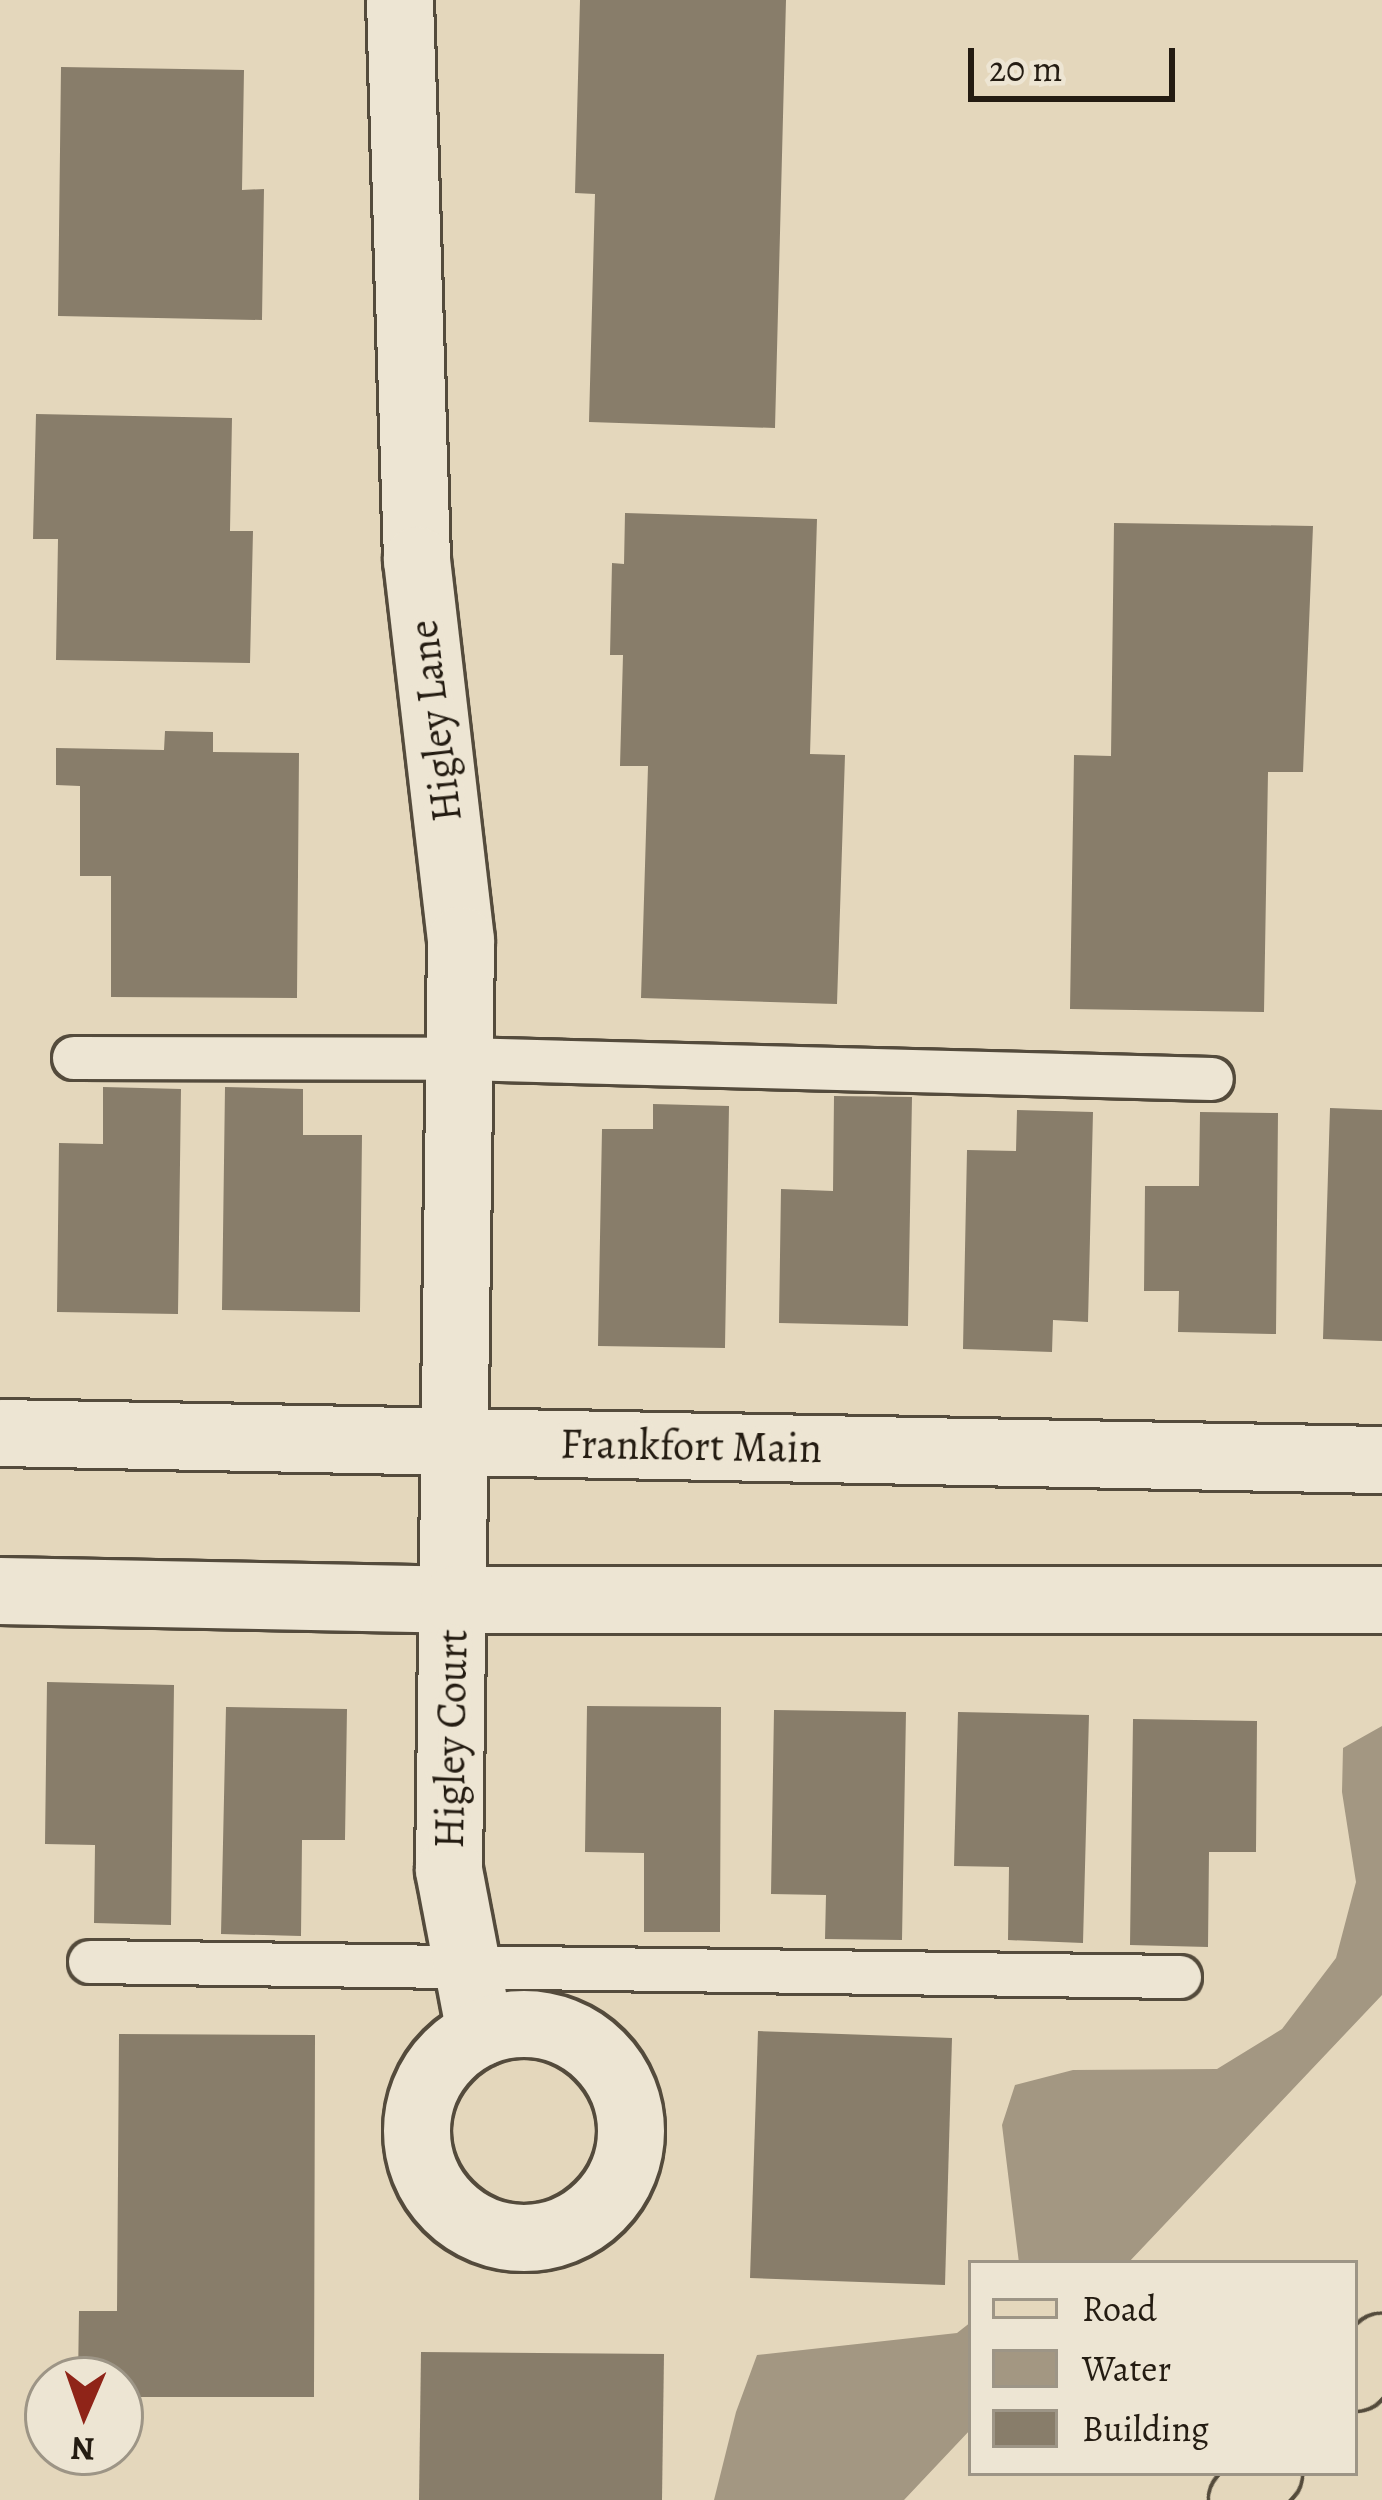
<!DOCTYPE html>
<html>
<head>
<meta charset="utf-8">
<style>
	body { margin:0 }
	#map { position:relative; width:1382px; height:2500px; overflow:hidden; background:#e4d7bc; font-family:Alegreya,serif }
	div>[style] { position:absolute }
	.water>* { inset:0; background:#a39782 }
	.building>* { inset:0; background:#887d6a }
	.roads { filter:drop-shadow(3px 0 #544b3c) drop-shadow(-3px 0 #544b3c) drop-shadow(0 3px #544b3c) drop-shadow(0 -3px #544b3c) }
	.lane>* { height:42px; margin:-21px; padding:0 21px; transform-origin:21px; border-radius:21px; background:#ede5d3 }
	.street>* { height:66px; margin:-33px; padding:0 33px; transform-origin:33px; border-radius:33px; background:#ede5d3 }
	.street>.ring { margin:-33px; padding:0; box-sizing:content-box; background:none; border:66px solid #ede5d3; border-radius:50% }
	.primary>* { height:66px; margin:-33px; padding:0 33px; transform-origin:33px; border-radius:33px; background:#e4d7bc }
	span { translate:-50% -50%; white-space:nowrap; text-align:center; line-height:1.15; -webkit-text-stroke:12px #ede5d3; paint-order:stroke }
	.street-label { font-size:42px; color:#241c12 }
	.legend { position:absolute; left:968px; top:2260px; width:390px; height:216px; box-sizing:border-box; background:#ede5d3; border:3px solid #9d9586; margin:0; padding:15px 21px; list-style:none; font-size:36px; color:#241c12 }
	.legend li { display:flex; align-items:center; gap:24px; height:60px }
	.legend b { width:60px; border:3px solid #9d9586 }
	.north { position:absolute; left:24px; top:2356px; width:120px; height:120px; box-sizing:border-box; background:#ede5d3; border:3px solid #9d9586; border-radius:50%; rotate:182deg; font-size:33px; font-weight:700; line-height:48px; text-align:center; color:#241c12 }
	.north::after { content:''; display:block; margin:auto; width:42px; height:54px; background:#8f2418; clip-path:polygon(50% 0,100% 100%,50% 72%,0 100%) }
	.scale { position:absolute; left:968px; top:48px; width:207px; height:54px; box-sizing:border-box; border:6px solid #241c12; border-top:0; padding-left:15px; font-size:36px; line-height:42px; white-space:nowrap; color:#241c12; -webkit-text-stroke:9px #ede5d3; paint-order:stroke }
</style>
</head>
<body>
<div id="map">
	<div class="water">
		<i style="clip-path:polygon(1382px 1726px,1382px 1995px,1128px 2263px,1019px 2263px,1002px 2125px,1015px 2085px,1073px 2070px,1217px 2069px,1282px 2029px,1336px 1958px,1356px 1882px,1342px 1792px,1343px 1748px)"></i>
		<i style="clip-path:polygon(971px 2322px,971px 2429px,904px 2500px,714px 2500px,736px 2412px,757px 2355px,957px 2333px)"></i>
	</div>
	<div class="building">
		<i style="clip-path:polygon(580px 0,786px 0,775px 428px,589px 422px,595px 194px,575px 193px)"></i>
		<i style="clip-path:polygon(61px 67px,244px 70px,242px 190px,264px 189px,262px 320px,58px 316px)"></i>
		<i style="clip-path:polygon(36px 414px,232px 418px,230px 531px,253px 531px,250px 663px,56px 660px,58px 539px,33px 539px)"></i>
		<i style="clip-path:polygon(625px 513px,817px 519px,810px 754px,845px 755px,837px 1004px,641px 998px,648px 766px,620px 766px,623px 655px,610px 655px,612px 563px,624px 564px)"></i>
		<i style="clip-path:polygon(1114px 523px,1313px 526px,1303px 772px,1268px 772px,1264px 1012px,1070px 1009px,1074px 755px,1111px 756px)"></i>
		<i style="clip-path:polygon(165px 731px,213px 732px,213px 752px,299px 753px,297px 998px,111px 997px,111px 876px,80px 876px,80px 786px,56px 785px,56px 748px,164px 750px)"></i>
		<i style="clip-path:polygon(103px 1087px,181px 1089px,178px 1314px,57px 1312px,59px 1143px,103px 1144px)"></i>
		<i style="clip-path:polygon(225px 1087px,303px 1089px,303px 1135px,362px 1135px,360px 1312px,222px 1310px)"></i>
		<i style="clip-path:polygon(834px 1096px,912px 1097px,908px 1326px,779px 1323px,781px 1189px,833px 1191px)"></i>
		<i style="clip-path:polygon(653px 1104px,729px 1106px,725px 1348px,598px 1346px,602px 1129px,653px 1129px)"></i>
		<i style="clip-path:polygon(1330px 1108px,1382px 1110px,1382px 1341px,1323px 1339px)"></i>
		<i style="clip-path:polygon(1017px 1110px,1093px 1112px,1088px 1322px,1053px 1320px,1052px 1352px,963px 1349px,967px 1150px,1016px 1151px)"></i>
		<i style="clip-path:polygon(1200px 1112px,1278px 1113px,1276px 1334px,1178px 1332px,1179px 1291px,1144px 1291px,1145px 1186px,1199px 1186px)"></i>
		<i style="clip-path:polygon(47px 1682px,174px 1685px,171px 1925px,94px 1923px,95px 1845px,45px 1844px)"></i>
		<i style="clip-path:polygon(587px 1706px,721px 1707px,720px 1932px,644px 1932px,644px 1853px,585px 1852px)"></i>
		<i style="clip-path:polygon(226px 1707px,347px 1709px,345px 1840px,302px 1840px,301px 1936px,221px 1934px)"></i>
		<i style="clip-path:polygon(774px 1710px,906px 1712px,902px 1940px,825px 1939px,826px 1895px,771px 1894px)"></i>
		<i style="clip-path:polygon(958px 1712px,1089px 1715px,1083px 1943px,1008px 1940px,1009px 1867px,954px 1866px)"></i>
		<i style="clip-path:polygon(1133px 1719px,1257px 1721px,1256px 1852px,1209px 1852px,1208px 1947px,1130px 1945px)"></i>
		<i style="clip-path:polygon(758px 2031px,952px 2038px,945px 2285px,750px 2278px)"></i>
		<i style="clip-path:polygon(119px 2034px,315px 2035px,314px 2397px,120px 2397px,120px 2380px,78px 2380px,79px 2311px,117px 2311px)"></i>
		<i style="clip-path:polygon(421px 2352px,664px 2354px,662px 2500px,419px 2500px)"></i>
	</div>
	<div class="roads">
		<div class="lane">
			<i style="left:74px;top:1058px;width:389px;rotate:0.1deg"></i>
			<i style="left:463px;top:1059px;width:749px;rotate:1.53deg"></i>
			<i style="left:90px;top:1962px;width:1090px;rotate:0.79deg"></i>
		</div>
		<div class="street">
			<i style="left:400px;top:0;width:560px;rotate:88.26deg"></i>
			<i style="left:417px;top:560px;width:383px;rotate:83.4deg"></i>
			<i style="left:461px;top:940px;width:930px;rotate:90.74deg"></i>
			<i style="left:449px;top:1870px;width:166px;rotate:79.2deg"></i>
			<i style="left:0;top:1433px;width:1382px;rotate:1.12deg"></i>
			<i style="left:0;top:1591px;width:454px;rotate:1.1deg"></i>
			<i style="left:454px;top:1600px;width:928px"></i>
			<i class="ring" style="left:417px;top:2024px;width:148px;height:148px"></i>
		</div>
		<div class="primary">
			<i style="left:1355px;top:2377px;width:40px;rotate:-47deg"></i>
			<i style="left:1243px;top:2500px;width:37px;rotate:-47deg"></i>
		</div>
	</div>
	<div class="street-label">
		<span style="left:435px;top:721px;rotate:-97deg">Higley Lane</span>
		<span style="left:691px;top:1446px;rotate:1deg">Frankfort Main</span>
		<span style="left:451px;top:1739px;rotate:-89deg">Higley Court</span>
	</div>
	<ul class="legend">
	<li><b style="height:15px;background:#e4d7bc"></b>Road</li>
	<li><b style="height:33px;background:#a39782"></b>Water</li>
	<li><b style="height:33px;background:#887d6a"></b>Building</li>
	</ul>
	<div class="north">N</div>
	<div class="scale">20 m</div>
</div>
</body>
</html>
